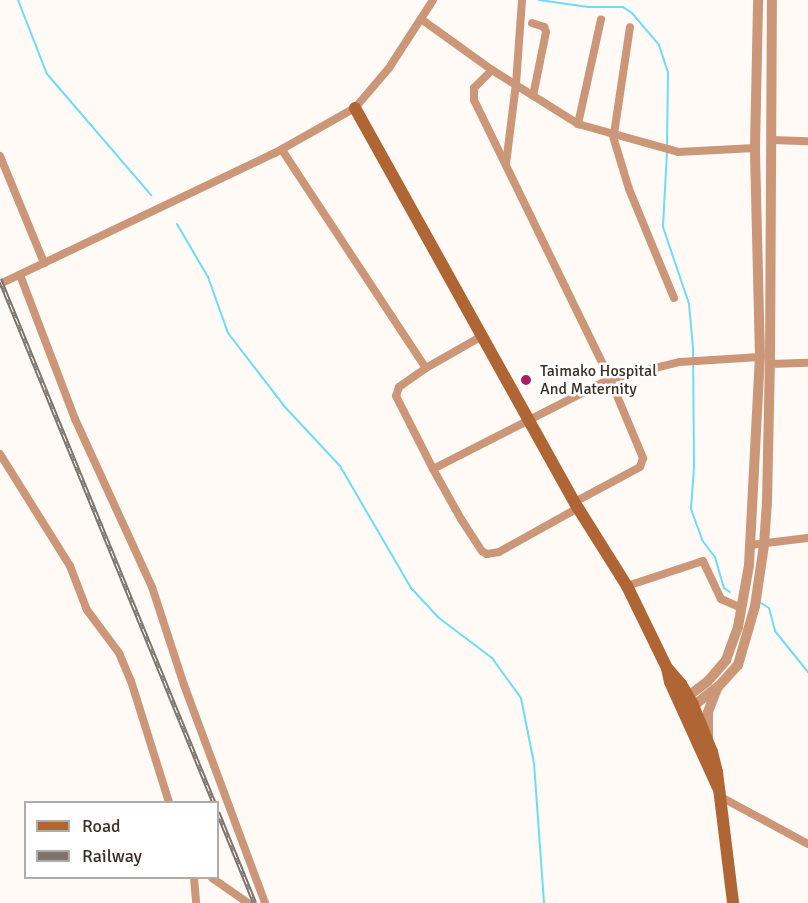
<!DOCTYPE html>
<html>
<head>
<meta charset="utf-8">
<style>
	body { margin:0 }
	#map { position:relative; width:808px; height:903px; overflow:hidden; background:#fffaf5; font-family:Signika,sans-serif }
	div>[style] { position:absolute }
	.stream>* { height:2px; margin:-1px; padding:0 1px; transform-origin:1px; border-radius:1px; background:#6bdef7 }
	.minor>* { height:8px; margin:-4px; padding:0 4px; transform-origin:4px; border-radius:4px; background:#cb9778 }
	.tertiary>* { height:10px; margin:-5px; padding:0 5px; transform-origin:5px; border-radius:5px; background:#cb9778 }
	.secondary>* { height:12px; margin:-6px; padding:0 6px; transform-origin:6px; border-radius:6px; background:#af6534 }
	.rail>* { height:4.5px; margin-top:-2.25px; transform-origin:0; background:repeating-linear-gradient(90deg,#fff 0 7px,#7c746d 0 14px); box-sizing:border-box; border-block:2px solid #7c746d }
	.dots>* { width:16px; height:16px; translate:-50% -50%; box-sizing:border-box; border:3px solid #fff; border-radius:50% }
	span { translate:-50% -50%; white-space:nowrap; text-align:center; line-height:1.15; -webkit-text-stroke:5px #fff; paint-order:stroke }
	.poi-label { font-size:16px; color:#393027 }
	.left { translate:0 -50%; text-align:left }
	.legend { position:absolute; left:24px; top:801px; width:195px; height:78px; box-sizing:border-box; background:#fff; border:2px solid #b0aca9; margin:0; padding:8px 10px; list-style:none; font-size:18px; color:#393027 }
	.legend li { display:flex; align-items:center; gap:12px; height:30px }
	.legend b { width:30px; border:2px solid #b0aca9 }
</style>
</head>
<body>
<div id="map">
	<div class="stream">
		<i style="left:18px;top:0;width:79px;rotate:68.6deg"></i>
		<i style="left:47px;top:74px;width:160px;rotate:49.3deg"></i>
		<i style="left:539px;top:0;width:50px;rotate:8deg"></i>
		<i style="left:589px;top:7px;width:34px"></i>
		<i style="left:623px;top:7px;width:11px;rotate:34deg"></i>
		<i style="left:632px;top:13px;width:42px;rotate:49.8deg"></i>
		<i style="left:659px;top:45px;width:28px;rotate:72deg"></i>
		<i style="left:668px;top:72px;width:74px;rotate:90.8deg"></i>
		<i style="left:667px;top:152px;width:75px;rotate:93.1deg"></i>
		<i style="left:663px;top:227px;width:81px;rotate:71.3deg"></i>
		<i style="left:689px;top:304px;width:44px;rotate:84.8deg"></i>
		<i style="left:693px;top:348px;width:119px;rotate:89.5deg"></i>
		<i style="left:694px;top:467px;width:42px;rotate:94.1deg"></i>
		<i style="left:691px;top:509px;width:33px;rotate:70deg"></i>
		<i style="left:702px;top:540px;width:21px;rotate:53deg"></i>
		<i style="left:715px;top:557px;width:32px;rotate:74deg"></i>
		<i style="left:724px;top:588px;width:7px;rotate:34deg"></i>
		<i style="left:177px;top:224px;width:61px;rotate:59.7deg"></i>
		<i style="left:208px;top:277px;width:59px;rotate:70.3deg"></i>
		<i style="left:228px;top:333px;width:93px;rotate:52.4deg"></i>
		<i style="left:285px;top:407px;width:81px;rotate:47deg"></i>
		<i style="left:340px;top:466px;width:141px;rotate:59.8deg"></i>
		<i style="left:411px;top:588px;width:41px;rotate:47deg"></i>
		<i style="left:439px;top:618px;width:66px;rotate:37deg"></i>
		<i style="left:492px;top:658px;width:49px;rotate:54.1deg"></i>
		<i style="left:521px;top:698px;width:66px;rotate:78.7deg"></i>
		<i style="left:534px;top:763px;width:140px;rotate:85.9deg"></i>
		<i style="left:761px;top:603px;width:9px;rotate:32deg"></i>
		<i style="left:769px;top:608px;width:24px;rotate:75deg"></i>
		<i style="left:775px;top:631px;width:53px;rotate:51.2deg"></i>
	</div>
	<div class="minor">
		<i style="left:421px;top:19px;width:87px;rotate:35.7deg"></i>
		<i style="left:492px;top:70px;width:102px;rotate:32.1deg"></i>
		<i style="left:578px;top:124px;width:104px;rotate:15.6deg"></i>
		<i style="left:678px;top:152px;width:77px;rotate:-3deg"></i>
		<i style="left:532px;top:23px;width:13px;rotate:18deg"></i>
		<i style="left:544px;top:27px;width:5px;rotate:68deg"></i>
		<i style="left:546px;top:32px;width:65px;rotate:101.5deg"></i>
		<i style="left:492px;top:70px;width:25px;rotate:135deg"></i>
		<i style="left:474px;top:88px;width:12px;rotate:90deg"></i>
		<i style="left:474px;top:100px;width:310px;rotate:64deg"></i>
		<i style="left:610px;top:379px;width:86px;rotate:67.3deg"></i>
		<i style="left:643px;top:458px;width:9px;rotate:108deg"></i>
		<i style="left:640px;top:467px;width:74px;rotate:151.7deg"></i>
		<i style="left:578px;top:124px;width:107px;rotate:-77.6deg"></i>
		<i style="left:612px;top:133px;width:59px;rotate:73.1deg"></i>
		<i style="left:629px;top:189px;width:118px;rotate:67.6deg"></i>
		<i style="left:614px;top:134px;width:108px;rotate:-81.5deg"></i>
		<i style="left:771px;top:140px;width:37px;rotate:2deg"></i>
		<i style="left:282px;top:150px;width:261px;rotate:56.6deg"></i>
		<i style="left:426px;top:368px;width:64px;rotate:-29.7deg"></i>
		<i style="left:0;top:156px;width:116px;rotate:67.6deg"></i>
		<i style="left:506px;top:164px;width:81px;rotate:-82.9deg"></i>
		<i style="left:516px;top:84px;width:84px;rotate:-85.9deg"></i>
		<i style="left:20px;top:275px;width:154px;rotate:69.1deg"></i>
		<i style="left:75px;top:419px;width:185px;rotate:65.4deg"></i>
		<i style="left:152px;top:587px;width:103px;rotate:71.9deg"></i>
		<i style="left:184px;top:685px;width:233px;rotate:69.6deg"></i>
		<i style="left:0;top:284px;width:305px;rotate:-25.5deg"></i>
		<i style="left:275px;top:153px;width:92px;rotate:-29.4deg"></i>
		<i style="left:355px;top:108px;width:52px;rotate:-49.6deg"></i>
		<i style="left:389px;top:68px;width:81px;rotate:-57.1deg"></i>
		<i style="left:770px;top:364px;width:38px;rotate:-2deg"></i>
		<i style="left:426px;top:368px;width:33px;rotate:145deg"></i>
		<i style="left:399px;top:387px;width:9px;rotate:108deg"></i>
		<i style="left:396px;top:396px;width:82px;rotate:63.1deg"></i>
		<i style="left:433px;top:469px;width:199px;rotate:-27deg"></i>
		<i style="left:610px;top:379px;width:72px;rotate:-13.7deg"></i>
		<i style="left:680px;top:362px;width:80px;rotate:-3.6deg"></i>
		<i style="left:0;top:454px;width:132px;rotate:58deg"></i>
		<i style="left:70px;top:566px;width:47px;rotate:68.9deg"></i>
		<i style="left:87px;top:610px;width:54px;rotate:53.3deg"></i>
		<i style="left:119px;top:653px;width:30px;rotate:67deg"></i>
		<i style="left:131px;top:681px;width:127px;rotate:72.6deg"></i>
		<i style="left:433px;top:469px;width:57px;rotate:60.8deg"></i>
		<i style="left:461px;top:519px;width:38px;rotate:57deg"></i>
		<i style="left:482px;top:551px;width:6px;rotate:31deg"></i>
		<i style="left:487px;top:554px;width:12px;rotate:-9deg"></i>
		<i style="left:499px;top:552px;width:90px;rotate:-29.1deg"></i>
		<i style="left:750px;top:545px;width:58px;rotate:-6.9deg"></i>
		<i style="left:627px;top:586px;width:80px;rotate:-18.2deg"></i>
		<i style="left:703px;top:561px;width:42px;rotate:64.7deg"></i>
		<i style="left:721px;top:599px;width:22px;rotate:24deg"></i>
		<i style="left:719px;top:796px;width:101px;rotate:28.3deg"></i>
		<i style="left:194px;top:878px;width:25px;rotate:85deg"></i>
		<i style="left:212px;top:878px;width:44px;rotate:34.8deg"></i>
	</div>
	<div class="tertiary">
		<i style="left:683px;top:700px;width:31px;rotate:-37deg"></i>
		<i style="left:708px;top:681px;width:28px;rotate:-49deg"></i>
		<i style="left:726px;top:660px;width:35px;rotate:-70deg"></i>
		<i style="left:738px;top:627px;width:63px;rotate:-79.9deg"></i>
		<i style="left:749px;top:565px;width:208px;rotate:-87deg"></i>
		<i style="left:760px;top:357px;width:209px;rotate:-91.4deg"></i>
		<i style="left:755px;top:148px;width:148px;rotate:-88.8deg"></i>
		<i style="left:688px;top:710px;width:39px;rotate:-38deg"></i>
		<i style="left:719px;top:686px;width:28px;rotate:-48deg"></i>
		<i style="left:738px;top:665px;width:61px;rotate:-73.9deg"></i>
		<i style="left:755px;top:606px;width:62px;rotate:-81.6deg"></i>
		<i style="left:764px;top:545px;width:43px;rotate:-86deg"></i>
		<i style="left:767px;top:502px;width:138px;rotate:-88.8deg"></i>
		<i style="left:770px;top:364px;width:364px;rotate:-89.7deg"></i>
		<i style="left:708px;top:738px;width:26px;rotate:-90deg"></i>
		<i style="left:708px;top:712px;width:25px;rotate:-69deg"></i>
	</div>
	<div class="secondary">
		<i style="left:355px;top:108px;width:458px;rotate:60.9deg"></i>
		<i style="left:578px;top:508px;width:92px;rotate:57.9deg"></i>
		<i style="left:627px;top:586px;width:91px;rotate:64deg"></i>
		<i style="left:667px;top:668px;width:14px;rotate:78deg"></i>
		<i style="left:670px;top:682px;width:116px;rotate:65.6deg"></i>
		<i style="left:668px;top:669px;width:20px;rotate:49deg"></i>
		<i style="left:681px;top:684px;width:24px;rotate:60deg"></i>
		<i style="left:693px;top:705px;width:51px;rotate:68deg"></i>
		<i style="left:712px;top:752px;width:21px;rotate:76deg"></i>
		<i style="left:717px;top:772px;width:132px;rotate:83deg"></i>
	</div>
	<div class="rail">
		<i style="left:0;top:279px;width:565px;rotate:67.75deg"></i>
		<i style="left:218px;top:812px;width:98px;rotate:67.9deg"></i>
	</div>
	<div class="dots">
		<i style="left:526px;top:380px;background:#a92064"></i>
	</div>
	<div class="poi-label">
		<span class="left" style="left:540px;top:380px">Taimako Hospital<br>And Maternity</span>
	</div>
	<ul class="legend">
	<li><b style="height:8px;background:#af6534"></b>Road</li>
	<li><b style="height:8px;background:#7c746d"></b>Railway</li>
	</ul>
</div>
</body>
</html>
